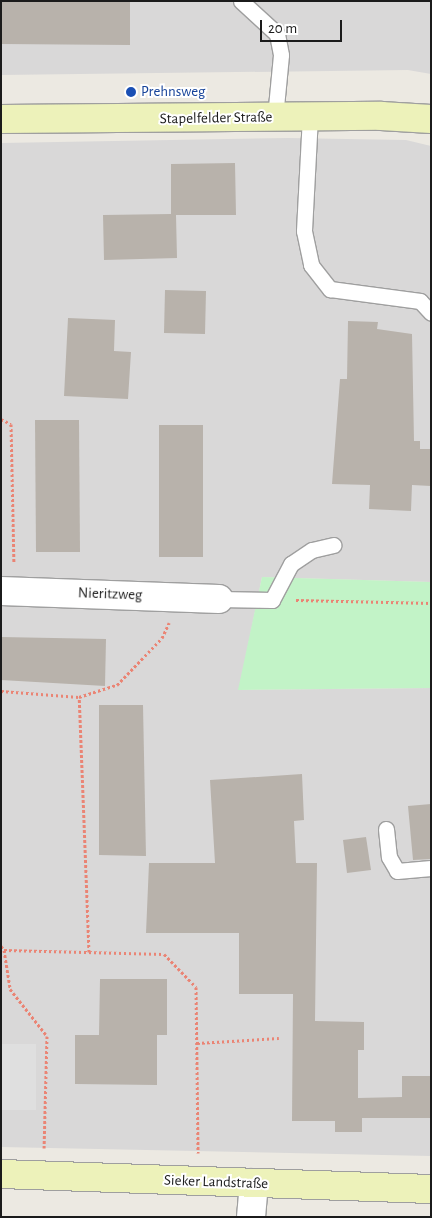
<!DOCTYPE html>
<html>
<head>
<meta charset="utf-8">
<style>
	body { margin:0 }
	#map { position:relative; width:432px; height:1218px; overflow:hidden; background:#ece9e2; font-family:"Alegreya Sans",sans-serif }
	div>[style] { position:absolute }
	.residential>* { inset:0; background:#d9d8d8 }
	.park>* { inset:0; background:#c2f3c7 }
	.parking>* { inset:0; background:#dfdfdf }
	.building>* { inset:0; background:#b8b2ab }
	.path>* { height:3px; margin-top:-1.5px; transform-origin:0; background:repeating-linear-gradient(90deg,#ea8474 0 2.5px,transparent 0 5px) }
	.roads { filter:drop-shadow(1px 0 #9f9f9f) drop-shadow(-1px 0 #9f9f9f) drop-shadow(0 1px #9f9f9f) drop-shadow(0 -1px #9f9f9f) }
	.lane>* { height:15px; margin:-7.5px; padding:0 7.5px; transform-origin:7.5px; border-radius:7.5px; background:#fff }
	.street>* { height:28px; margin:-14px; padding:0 14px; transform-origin:14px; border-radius:14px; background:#fff }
	.secondary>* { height:28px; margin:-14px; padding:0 14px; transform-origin:14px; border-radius:14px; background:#edf2ba }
	.dots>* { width:14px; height:14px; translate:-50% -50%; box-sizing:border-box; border:2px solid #fff; border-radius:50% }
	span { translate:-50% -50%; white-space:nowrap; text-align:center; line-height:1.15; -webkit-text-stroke:4px #fff; paint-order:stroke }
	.transit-label { font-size:15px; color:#164399 }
	.left { translate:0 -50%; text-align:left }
	.street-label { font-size:15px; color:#1b1b1b }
	.frame { position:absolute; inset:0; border:2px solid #1b1b1b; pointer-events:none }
	.scale { position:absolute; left:260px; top:20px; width:82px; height:22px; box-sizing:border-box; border:2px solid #1b1b1b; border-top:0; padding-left:6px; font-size:15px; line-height:18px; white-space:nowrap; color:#1b1b1b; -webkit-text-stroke:4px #fff; paint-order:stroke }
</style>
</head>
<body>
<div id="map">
	<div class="residential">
		<i style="clip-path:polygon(1px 1px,431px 1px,431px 74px,408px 70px,1px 75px)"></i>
		<i style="clip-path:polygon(288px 138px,406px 140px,431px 146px,431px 582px,262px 577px,239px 690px,431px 688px,431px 1156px,1px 1147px,1px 143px)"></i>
	</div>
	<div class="park">
		<i style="clip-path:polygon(262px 577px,431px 582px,431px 688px,238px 690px)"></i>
	</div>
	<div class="parking">
		<i style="clip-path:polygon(1px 1044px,36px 1044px,36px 1110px,1px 1110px)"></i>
	</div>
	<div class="building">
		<i style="clip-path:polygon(1px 1px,130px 1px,130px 45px,1px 44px)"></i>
		<i style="clip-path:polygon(235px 163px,236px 215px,176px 215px,177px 258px,104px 260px,103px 215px,171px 214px,171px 164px)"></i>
		<i style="clip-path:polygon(165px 290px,206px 291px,205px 334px,164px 333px)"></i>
		<i style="clip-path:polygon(68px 318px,115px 320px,114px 351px,131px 352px,128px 399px,64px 396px)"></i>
		<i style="clip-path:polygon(348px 321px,378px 322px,377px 329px,412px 334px,414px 441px,420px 441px,420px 449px,431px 449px,431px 486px,412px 485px,411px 511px,369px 509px,370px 485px,332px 484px,340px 379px,347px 379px)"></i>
		<i style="clip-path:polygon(35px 420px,79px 420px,80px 552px,36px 552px)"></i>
		<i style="clip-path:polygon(159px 425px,203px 425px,203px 557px,159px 557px)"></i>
		<i style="clip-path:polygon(1px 637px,106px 639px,105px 686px,1px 680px)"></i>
		<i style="clip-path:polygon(99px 705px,143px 705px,146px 856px,99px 855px)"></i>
		<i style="clip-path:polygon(302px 774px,304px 820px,294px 821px,296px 863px,317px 863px,315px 1021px,364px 1022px,364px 1050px,358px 1050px,358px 1098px,402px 1097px,402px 1076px,431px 1076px,431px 1118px,362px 1118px,362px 1132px,335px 1132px,335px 1121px,292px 1121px,293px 994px,239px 994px,239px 933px,146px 933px,149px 863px,215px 863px,210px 780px)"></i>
		<i style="clip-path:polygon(431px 804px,431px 859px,413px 860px,408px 806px)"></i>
		<i style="clip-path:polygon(366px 837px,371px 870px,347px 873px,343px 840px)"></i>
		<i style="clip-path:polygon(100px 979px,167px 979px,167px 1035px,157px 1035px,157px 1085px,75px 1084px,75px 1035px,99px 1035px)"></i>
	</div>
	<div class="path">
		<i style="left:1px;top:419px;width:11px;rotate:27deg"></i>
		<i style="left:11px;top:424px;width:139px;rotate:88.8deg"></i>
		<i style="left:296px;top:600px;width:135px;rotate:1.3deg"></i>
		<i style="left:1px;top:691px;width:78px;rotate:4.4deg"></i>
		<i style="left:1px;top:946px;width:5px;rotate:53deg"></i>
		<i style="left:4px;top:950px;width:160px;rotate:1.4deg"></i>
		<i style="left:164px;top:954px;width:46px;rotate:45.9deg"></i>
		<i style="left:196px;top:987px;width:166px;rotate:89.3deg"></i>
		<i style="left:4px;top:950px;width:39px;rotate:81deg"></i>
		<i style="left:10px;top:989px;width:60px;rotate:51.8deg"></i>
		<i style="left:47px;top:1036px;width:112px;rotate:91.5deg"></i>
		<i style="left:89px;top:952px;width:255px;rotate:-92.2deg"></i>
		<i style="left:79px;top:697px;width:40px;rotate:-18deg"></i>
		<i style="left:117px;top:685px;width:65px;rotate:-46.2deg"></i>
		<i style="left:162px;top:638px;width:17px;rotate:-65deg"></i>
		<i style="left:197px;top:1043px;width:82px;rotate:-3.5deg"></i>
	</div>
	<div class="roads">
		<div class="lane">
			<i style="left:241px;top:1px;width:49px;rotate:42.5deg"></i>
			<i style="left:277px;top:34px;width:21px;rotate:79deg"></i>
			<i style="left:281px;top:55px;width:62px;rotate:95.5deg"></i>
			<i style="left:310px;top:116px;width:115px;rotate:93deg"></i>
			<i style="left:304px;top:231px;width:35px;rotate:78deg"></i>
			<i style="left:311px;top:265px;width:31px;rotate:52deg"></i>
			<i style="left:330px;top:289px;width:91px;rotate:7.6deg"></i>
			<i style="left:420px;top:301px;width:16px;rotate:47deg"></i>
			<i style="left:219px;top:599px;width:53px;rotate:1.1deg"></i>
			<i style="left:272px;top:600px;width:41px;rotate:-62.2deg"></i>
			<i style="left:291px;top:564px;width:25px;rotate:-34deg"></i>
			<i style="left:312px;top:550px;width:22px;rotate:-13deg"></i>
			<i style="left:386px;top:829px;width:28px;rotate:84deg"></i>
			<i style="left:389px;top:857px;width:16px;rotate:60deg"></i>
			<i style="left:397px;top:871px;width:34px;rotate:-5deg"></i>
		</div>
		<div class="street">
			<i style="left:1px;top:591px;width:218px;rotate:2.1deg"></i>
			<i style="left:251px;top:1217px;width:34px;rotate:-85deg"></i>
		</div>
		<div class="secondary">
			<i style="left:1px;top:119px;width:380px;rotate:-0.5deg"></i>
			<i style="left:381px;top:116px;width:50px;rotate:3.4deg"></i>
			<i style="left:1px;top:1174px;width:430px;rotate:2deg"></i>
		</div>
	</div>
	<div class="dots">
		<i style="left:131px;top:92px;background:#1a4fb4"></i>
	</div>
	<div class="transit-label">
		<span class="left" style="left:141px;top:92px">Prehnsweg</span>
	</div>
	<div class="street-label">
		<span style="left:216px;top:118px;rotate:-1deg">Stapelfelder Straße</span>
		<span style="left:110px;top:594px;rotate:2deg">Nieritzweg</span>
		<span style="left:216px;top:1182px;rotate:2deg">Sieker Landstraße</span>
	</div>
	<div class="frame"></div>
	<div class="scale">20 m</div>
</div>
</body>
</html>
